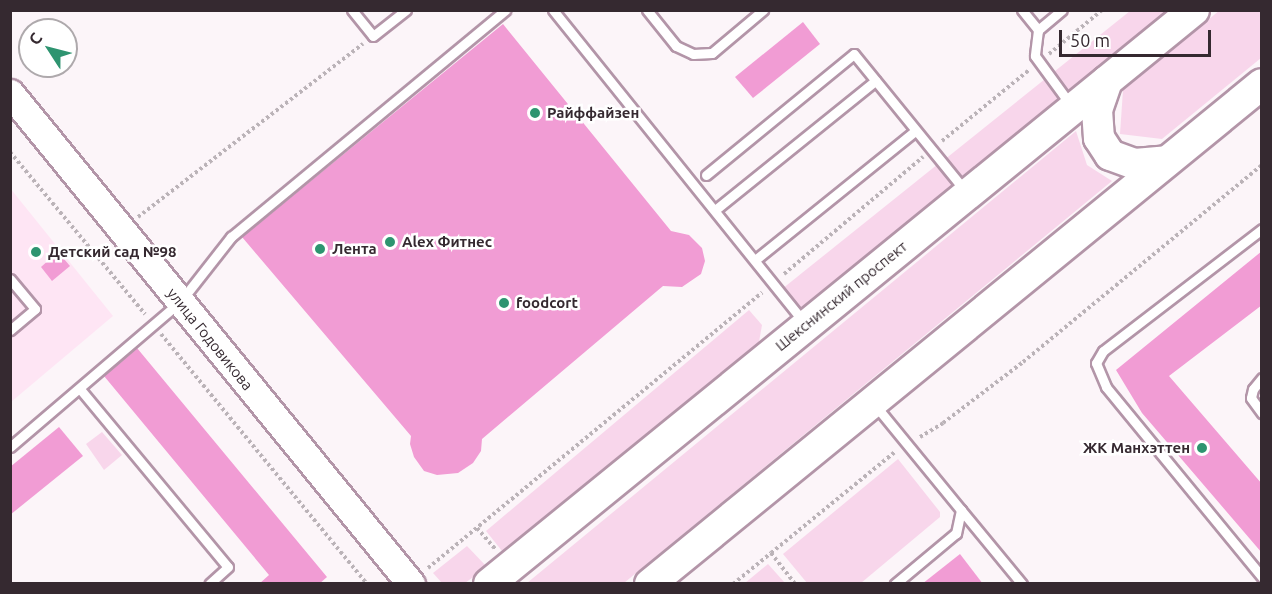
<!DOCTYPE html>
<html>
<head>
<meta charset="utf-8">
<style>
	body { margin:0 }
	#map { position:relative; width:1272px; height:594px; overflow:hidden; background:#fcf5f9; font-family:Ubuntu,sans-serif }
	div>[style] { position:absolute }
	.built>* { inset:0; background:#fee5f4 }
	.green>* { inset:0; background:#f8d6eb }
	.building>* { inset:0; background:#f19cd4 }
	.path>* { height:4px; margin-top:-2px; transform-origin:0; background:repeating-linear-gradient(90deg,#bbb3b8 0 3px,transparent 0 6px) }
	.roads { filter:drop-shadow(2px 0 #b395a8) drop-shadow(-2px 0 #b395a8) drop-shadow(0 2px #b395a8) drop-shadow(0 -2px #b395a8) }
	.lane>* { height:9px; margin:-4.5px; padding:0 4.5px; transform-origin:4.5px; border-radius:4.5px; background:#fff }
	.secondary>* { height:27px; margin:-13.5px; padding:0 13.5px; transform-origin:13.5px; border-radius:13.5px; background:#fff }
	.primary>* { height:30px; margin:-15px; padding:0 15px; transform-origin:15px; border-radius:15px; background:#fff }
	.dots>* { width:16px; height:16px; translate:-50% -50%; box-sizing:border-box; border:3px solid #fff; border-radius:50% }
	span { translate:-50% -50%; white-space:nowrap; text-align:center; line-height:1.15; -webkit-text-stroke:5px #fff; paint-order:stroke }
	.poi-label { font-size:15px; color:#352930; font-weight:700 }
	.left { translate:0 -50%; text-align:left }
	.right { translate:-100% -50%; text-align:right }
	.street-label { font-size:15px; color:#352930 }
	.frame { position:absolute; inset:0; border:12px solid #352930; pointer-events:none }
	.north { position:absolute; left:18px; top:18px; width:60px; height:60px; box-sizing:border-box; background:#fff; border:2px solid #aea9ac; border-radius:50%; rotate:306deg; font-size:16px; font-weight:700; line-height:24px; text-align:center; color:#352930 }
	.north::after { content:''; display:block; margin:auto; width:21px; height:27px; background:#2e9470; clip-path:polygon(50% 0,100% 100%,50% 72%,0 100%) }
	.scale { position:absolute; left:1059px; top:30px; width:152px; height:27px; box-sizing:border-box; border:3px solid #352930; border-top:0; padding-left:8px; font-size:18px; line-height:21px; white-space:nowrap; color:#352930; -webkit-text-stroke:4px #fff; paint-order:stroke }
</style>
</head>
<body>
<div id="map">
	<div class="built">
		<i style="clip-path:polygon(10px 188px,113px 316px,11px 402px,10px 402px)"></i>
	</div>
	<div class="green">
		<i style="clip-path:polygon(1220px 10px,1261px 11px,1261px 58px,1162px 139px,1120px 134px,1123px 90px)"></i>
		<i style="clip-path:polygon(1130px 11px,1185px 11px,966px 186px,944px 160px)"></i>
		<i style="clip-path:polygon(1076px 131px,1087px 165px,1112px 181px,624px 583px,527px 583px)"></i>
		<i style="clip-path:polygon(938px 164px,961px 191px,803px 316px,782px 289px)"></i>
		<i style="clip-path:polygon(749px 310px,762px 325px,759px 342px,502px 551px,486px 531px)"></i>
		<i style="clip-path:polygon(102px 432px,122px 455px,104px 470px,86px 444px)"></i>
		<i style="clip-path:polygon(898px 459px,940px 512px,940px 517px,861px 583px,807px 583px,783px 554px)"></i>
		<i style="clip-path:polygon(467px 546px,487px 567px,465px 583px,442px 583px,433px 573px)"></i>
		<i style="clip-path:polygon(768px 564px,785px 583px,745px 583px)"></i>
	</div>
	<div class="building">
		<i style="clip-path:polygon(803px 22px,820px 44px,753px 98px,735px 77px)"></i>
		<i style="clip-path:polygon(503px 24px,671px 231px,689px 235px,702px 248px,705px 261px,701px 274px,682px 287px,663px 286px,482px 439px,481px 451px,473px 463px,458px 473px,437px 475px,424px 471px,414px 457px,410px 444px,411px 436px,242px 237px)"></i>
		<i style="clip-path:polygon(1262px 251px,1262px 305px,1169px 376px,1262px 484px,1262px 553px,1142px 413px,1116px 370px)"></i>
		<i style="clip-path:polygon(58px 252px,70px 266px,52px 281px,41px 267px)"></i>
		<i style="clip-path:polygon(137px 348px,327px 577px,319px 584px,259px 584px,269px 575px,104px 376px)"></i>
		<i style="clip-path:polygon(59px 427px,83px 456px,10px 515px,10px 467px)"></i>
		<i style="clip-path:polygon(960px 554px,983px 584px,922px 584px)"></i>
	</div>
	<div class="path">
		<i style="left:1049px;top:54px;width:69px;rotate:-39.7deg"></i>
		<i style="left:942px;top:141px;width:112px;rotate:-39.2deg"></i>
		<i style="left:10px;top:152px;width:211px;rotate:50.2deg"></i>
		<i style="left:138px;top:217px;width:284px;rotate:-37.6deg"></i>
		<i style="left:784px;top:274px;width:182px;rotate:-40.1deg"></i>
		<i style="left:161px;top:334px;width:324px;rotate:50.5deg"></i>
		<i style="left:920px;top:437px;width:27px;rotate:-31deg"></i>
		<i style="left:943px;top:423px;width:101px;rotate:-37.3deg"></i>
		<i style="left:1023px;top:362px;width:310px;rotate:-39.5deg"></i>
		<i style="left:477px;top:528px;width:29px;rotate:49deg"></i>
		<i style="left:771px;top:553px;width:160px;rotate:-39.2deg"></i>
		<i style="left:428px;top:568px;width:433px;rotate:-39.5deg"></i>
		<i style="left:733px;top:584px;width:49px;rotate:-39.2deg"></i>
		<i style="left:771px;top:553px;width:39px;rotate:52deg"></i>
	</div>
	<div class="roads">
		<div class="lane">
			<i style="left:352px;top:10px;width:33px;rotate:51deg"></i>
			<i style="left:373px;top:36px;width:42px;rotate:-38.2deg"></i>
			<i style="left:553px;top:10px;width:400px;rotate:51.2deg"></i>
			<i style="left:647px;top:10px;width:46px;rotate:51.1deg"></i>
			<i style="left:676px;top:46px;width:19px;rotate:25deg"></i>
			<i style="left:693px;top:54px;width:19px;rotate:-3deg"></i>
			<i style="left:712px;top:53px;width:67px;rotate:-40.1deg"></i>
			<i style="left:1022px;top:10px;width:26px;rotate:51deg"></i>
			<i style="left:1038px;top:30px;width:26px;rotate:97deg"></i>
			<i style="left:1035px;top:56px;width:59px;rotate:53.9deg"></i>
			<i style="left:1038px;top:30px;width:31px;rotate:-40deg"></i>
			<i style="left:706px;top:175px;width:191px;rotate:-39.3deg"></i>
			<i style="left:854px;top:54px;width:178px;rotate:50.9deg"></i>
			<i style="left:715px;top:210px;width:206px;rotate:-38.9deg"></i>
			<i style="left:1262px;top:229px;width:200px;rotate:142.5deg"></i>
			<i style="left:1103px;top:351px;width:14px;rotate:120deg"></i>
			<i style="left:1096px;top:363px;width:26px;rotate:67deg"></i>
			<i style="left:1106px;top:387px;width:246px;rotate:50.6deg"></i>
			<i style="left:755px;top:260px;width:206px;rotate:-38.9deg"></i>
			<i style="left:10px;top:279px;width:39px;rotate:50deg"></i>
			<i style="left:35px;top:309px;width:33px;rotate:140deg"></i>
			<i style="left:1262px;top:378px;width:14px;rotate:129deg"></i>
			<i style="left:1253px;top:389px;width:9px;rotate:103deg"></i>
			<i style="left:1251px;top:398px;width:19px;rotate:54deg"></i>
			<i style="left:80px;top:389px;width:231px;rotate:50.3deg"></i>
			<i style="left:228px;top:567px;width:25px;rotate:138deg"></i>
			<i style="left:875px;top:405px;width:136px;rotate:50.7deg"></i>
			<i style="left:961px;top:510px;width:24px;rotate:102deg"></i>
			<i style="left:956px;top:533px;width:80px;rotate:140.1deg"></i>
			<i style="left:10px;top:447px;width:223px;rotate:-40.5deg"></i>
			<i style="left:180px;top:302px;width:83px;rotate:-51.9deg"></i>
			<i style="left:231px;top:237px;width:356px;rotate:-39.6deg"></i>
			<i style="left:961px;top:510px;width:96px;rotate:50.5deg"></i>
		</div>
		<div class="secondary">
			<i style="left:10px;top:93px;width:634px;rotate:50.76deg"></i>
		</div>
		<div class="primary">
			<i style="left:1107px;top:81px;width:31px;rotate:109deg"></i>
			<i style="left:1097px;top:110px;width:28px;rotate:86deg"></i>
			<i style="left:1099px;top:138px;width:20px;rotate:57deg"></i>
			<i style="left:1110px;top:155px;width:27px;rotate:20deg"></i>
			<i style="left:1135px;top:164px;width:32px;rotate:-5deg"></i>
			<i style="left:489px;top:584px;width:909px;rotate:-39.15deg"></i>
			<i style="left:650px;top:584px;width:790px;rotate:-39.25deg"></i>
		</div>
	</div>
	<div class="dots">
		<i style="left:535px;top:113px;background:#2e9470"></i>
		<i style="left:390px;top:242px;background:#2e9470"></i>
		<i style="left:320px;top:249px;background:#2e9470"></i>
		<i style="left:36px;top:252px;background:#2e9470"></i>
		<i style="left:504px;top:303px;background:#2e9470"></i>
		<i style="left:1202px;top:448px;background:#2e9470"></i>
	</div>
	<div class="poi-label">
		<span class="left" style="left:547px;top:113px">Райффайзен</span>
		<span class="left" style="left:402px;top:242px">Alex Фитнес</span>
		<span class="left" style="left:332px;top:249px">Лента</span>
		<span class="left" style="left:48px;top:252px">Детский сад №98</span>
		<span class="left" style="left:516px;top:303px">foodcort</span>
		<span class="right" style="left:1190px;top:448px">ЖК Манхэттен</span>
	</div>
	<div class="street-label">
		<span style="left:841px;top:296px;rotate:-39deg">Шекснинский проспект</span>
		<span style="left:210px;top:339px;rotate:51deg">улица Годовикова</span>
	</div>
	<div class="frame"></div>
	<div class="north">С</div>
	<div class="scale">50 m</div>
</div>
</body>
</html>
